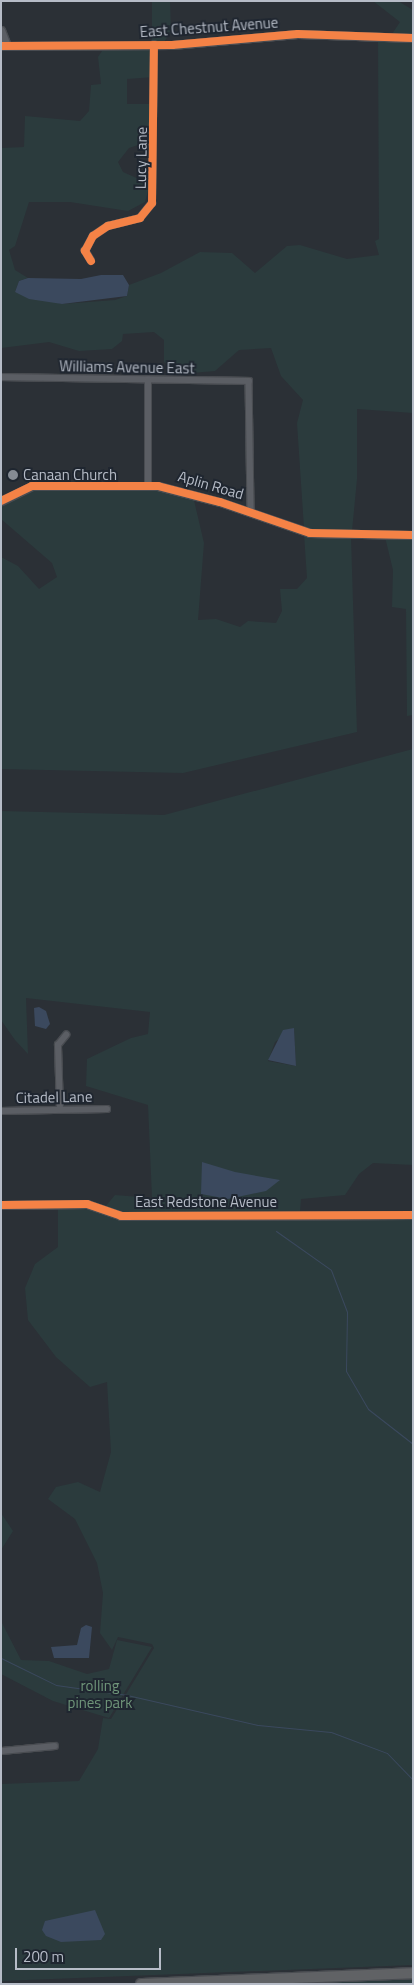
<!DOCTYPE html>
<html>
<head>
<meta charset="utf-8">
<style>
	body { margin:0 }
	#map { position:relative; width:414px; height:1985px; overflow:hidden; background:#2b3036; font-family:"Titillium Web",sans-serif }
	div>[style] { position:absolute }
	.green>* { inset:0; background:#2b3b3d }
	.water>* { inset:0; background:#3b495e }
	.stream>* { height:1px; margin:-0.5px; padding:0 0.5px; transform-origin:0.5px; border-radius:0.5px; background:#3b495e }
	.roads { filter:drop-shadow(1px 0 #494c51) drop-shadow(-1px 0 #494c51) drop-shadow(0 1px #494c51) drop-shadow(0 -1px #494c51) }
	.minor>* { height:5.5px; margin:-2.75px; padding:0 2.75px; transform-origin:2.75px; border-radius:2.75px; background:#5b5e64 }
	.tertiary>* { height:7px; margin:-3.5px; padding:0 3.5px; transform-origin:3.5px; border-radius:3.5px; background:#5b5e64 }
	.motorway>* { height:10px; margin:-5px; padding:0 5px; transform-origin:5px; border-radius:5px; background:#606265 }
	.cycleway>* { height:8px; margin:-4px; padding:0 4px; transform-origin:4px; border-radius:4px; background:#f48246 }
	.dots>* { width:14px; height:14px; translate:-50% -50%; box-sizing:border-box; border:2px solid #1f2630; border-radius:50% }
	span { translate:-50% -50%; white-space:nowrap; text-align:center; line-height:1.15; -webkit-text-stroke:4px #1f2630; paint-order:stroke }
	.street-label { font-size:15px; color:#b6bcc7 }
	.poi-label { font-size:15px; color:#b6bcc7 }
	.left { translate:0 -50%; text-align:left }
	.park-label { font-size:15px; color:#6f9579 }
	.frame { position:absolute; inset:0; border:2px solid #b6bcc7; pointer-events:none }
	.scale { position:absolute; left:15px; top:1948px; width:146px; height:22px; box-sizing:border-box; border:2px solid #b6bcc7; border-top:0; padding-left:6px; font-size:15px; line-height:18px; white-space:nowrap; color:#b6bcc7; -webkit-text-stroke:4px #1f2630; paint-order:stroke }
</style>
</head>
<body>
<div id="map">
	<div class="green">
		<i style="clip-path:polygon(152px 1px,170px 1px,171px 32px,164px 42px,152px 42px)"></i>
		<i style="clip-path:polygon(373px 1px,398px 1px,413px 10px,413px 36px,392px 34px,400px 22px)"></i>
		<i style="clip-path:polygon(378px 39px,413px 41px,413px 413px,357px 409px,357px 479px,352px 531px,316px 530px,304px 528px,297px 423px,303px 400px,281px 376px,271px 348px,239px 350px,215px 371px,179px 374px,164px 362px,164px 340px,154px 332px,123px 334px,122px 341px,112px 349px,79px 351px,49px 342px,1px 348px,1px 148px,24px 147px,25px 116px,80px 121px,89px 111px,91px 85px,101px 84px,98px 57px,104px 48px,152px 48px,154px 77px,127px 79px,127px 104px,154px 104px,153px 140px,129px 148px,118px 162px,123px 172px,150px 184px,145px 202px,128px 211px,70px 202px,29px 202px,15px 246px,9px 250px,15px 270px,28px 278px,19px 281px,15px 292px,62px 304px,115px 300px,127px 296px,129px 285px,161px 273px,200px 252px,232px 253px,255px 273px,287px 246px,300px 245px,347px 259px,379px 255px,375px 241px,379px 239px)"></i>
		<i style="clip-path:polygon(32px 489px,158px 489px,193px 496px,204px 543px,198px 620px,216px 619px,240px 627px,248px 621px,276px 623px,282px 611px,280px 589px,297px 589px,307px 578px,304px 534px,351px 537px,357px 732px,183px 773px,1px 769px,1px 557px,18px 566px,39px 589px,57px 577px,52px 563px,1px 519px,1px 504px)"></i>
		<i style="clip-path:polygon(385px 537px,413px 537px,413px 715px,407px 716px,406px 609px,392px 607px,393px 570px)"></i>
		<i style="clip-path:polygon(evenodd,413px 749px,413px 1165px,373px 1163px,359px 1174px,345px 1195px,301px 1199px,300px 1212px,121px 1213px,105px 1207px,115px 1195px,152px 1198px,148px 1105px,86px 1086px,87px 1059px,131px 1038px,148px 1034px,150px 1012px,26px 998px,28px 1054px,15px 1040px,1px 1020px,1px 811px,164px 815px,413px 749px,294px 1028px,296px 1066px,268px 1061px,275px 1042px,294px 1028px)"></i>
		<i style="clip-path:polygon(58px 1207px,91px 1208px,121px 1219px,413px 1218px,413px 1965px,1px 1981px,1px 1784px,79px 1781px,98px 1749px,103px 1718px,111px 1719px,154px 1648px,152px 1644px,118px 1637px,112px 1650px,100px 1633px,103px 1593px,97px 1563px,75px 1519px,48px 1499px,56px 1487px,78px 1482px,100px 1492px,111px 1452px,107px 1382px,90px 1387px,56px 1357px,28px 1320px,25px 1288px,35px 1264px,58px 1247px)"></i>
		<i style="clip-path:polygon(1px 1513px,13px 1531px,1px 1550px)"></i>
		<i style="clip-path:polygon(1px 1621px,21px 1660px,49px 1661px,87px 1674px,109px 1669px,117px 1640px,152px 1647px,109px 1718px,53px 1701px,1px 1674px)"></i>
		<i style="clip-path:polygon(413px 1978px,413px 1984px,274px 1984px)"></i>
	</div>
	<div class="water">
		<i style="clip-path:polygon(101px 275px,123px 275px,129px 285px,127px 296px,62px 304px,29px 299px,15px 292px,19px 281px,28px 278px,81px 279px)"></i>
		<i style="clip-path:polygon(39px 1007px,46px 1011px,50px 1024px,46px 1029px,35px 1026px,34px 1008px)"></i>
		<i style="clip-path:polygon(294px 1028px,296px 1066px,268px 1060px,283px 1030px)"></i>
		<i style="clip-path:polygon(202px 1162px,235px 1172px,280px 1180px,266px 1191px,228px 1199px,201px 1194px)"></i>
		<i style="clip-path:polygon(86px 1625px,92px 1627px,89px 1658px,54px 1658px,51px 1647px,77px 1645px,81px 1628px)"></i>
		<i style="clip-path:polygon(95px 1910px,105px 1934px,101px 1940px,61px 1942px,46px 1936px,42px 1930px,45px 1921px)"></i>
	</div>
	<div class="stream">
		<i style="left:276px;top:1231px;width:67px;rotate:35.3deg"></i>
		<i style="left:331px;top:1270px;width:45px;rotate:69.1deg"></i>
		<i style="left:347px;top:1312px;width:59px;rotate:91deg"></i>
		<i style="left:346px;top:1371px;width:44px;rotate:59.9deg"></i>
		<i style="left:368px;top:1409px;width:57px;rotate:37.9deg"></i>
		<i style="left:1px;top:1658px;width:61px;rotate:26.1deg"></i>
		<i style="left:56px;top:1685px;width:72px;rotate:8deg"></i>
		<i style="left:127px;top:1695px;width:134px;rotate:12.9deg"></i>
		<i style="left:258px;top:1725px;width:73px;rotate:5.5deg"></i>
		<i style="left:331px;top:1732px;width:60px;rotate:20.6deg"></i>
		<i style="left:387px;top:1753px;width:37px;rotate:46deg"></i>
	</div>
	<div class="roads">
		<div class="minor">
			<i style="left:91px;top:261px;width:12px;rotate:-121deg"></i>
			<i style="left:85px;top:251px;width:17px;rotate:-62deg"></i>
			<i style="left:93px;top:236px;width:18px;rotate:-34deg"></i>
			<i style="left:108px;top:226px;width:33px;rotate:-14deg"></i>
			<i style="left:140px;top:218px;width:19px;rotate:-51deg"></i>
			<i style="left:152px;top:203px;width:158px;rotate:-89.3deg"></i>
			<i style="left:1px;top:377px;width:248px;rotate:0.9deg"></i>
			<i style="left:249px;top:381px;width:131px;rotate:89.1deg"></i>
			<i style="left:148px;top:485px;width:105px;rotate:-90deg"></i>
			<i style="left:60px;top:1110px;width:65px;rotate:-91.8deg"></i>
			<i style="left:58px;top:1045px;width:13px;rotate:-51deg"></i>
			<i style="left:1px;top:1111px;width:106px;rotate:-1.1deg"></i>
			<i style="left:1px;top:1751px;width:54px;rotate:-5.3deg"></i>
		</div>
		<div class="tertiary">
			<i style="left:1px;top:30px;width:17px;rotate:69deg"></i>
			<i style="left:1px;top:46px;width:171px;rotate:-0.3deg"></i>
			<i style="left:172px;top:45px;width:126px;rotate:-5deg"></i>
			<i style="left:298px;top:34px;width:115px;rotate:2deg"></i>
			<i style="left:1px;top:501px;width:34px;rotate:-26deg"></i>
			<i style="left:32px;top:486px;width:126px"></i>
			<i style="left:158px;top:486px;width:64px;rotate:14.5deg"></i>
			<i style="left:220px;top:502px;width:95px;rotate:19deg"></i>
			<i style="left:310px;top:533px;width:103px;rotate:1.1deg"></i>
			<i style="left:1px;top:1205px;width:86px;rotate:-0.7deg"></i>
			<i style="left:87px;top:1204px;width:36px;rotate:19deg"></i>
			<i style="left:121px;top:1216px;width:292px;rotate:-0.2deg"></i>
		</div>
		<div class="motorway">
			<i style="left:141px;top:1984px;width:272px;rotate:-2.3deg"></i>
		</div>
	</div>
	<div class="cycleway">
		<i style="left:1px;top:46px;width:171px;rotate:-0.3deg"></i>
		<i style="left:172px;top:45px;width:126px;rotate:-5deg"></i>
		<i style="left:298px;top:34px;width:115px;rotate:2deg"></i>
		<i style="left:91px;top:261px;width:12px;rotate:-121deg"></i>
		<i style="left:85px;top:251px;width:17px;rotate:-62deg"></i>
		<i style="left:93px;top:236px;width:18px;rotate:-34deg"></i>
		<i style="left:108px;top:226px;width:33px;rotate:-14deg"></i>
		<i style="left:140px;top:218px;width:19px;rotate:-51deg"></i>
		<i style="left:152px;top:203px;width:158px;rotate:-89.3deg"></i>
		<i style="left:1px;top:501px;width:34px;rotate:-26deg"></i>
		<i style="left:32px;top:486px;width:126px"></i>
		<i style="left:158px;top:486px;width:64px;rotate:14.5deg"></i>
		<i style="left:220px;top:502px;width:95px;rotate:19deg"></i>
		<i style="left:310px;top:533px;width:103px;rotate:1.1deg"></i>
		<i style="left:1px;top:1205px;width:86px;rotate:-0.7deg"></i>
		<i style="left:87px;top:1204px;width:36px;rotate:19deg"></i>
		<i style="left:121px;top:1216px;width:292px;rotate:-0.2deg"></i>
	</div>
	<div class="dots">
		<i style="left:13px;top:475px;background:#858b94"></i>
	</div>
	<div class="street-label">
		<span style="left:209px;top:27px;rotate:-4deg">East Chestnut Avenue</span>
		<span style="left:141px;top:158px;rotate:-89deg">Lucy Lane</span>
		<span style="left:127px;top:367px;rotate:1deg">Williams Avenue East</span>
		<span style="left:211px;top:485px;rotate:16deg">Aplin Road</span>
		<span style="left:54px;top:1097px;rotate:-1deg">Citadel Lane</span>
		<span style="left:206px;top:1202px">East Redstone Avenue</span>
	</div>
	<div class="poi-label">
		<span class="left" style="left:23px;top:475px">Canaan Church</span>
	</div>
	<div class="park-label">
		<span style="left:100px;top:1694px">rolling<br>pines park</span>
	</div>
	<div class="frame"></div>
	<div class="scale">200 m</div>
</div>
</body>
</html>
